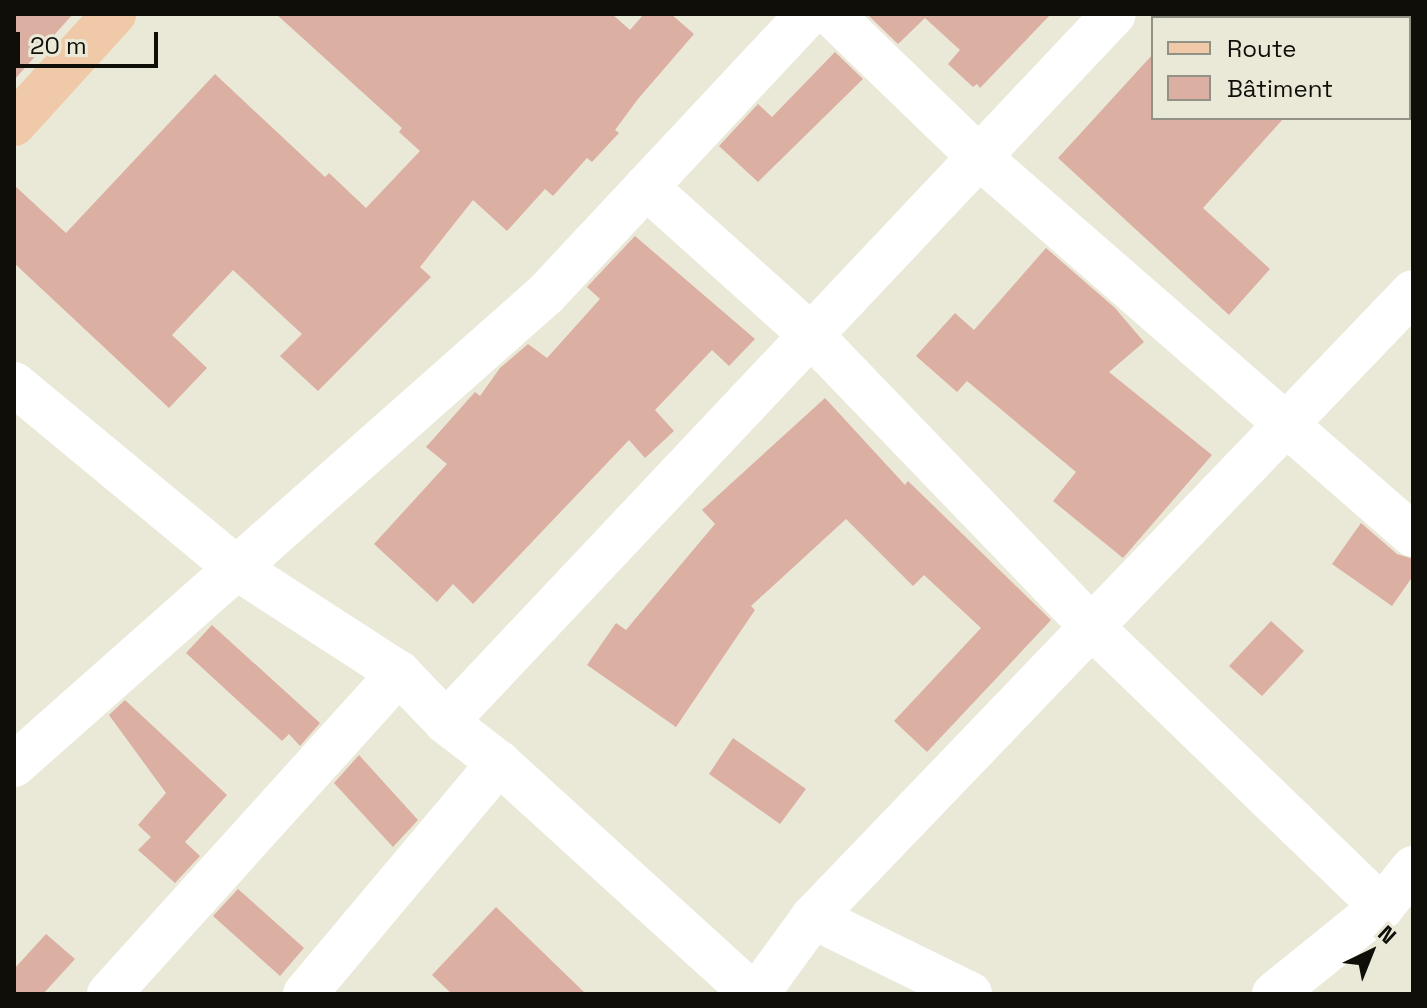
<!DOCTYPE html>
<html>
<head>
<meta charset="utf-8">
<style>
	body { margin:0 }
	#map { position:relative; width:1427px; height:1008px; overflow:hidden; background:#eae8d7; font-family:"Space Grotesk",sans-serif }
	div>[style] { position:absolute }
	.building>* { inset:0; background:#dcafa3 }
	.minor>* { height:44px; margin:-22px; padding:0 22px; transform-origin:22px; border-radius:22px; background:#fff }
	.major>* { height:44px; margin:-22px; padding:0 22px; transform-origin:22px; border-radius:22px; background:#f0caa8 }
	span { translate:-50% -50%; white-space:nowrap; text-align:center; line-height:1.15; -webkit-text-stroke:6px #eae8d7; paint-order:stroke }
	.frame { position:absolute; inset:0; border:16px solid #0f0e09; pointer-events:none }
	.legend { position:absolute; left:1151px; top:16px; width:260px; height:104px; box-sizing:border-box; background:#eae8d7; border:2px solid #929185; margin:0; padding:10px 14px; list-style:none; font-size:24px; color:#0f0e09 }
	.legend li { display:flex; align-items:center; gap:16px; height:40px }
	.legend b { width:40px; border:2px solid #929185 }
	.north { position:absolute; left:1331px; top:912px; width:80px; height:80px; -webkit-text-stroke:6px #eae8d7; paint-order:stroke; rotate:43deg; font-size:22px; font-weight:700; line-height:32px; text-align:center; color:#0f0e09 }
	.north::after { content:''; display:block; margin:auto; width:28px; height:36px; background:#0f0e09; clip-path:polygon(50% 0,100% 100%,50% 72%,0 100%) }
	.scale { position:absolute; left:16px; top:32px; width:142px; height:36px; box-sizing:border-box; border:4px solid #0f0e09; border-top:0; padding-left:10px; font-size:24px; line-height:28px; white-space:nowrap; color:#0f0e09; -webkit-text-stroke:6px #eae8d7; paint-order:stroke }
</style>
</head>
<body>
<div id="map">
	<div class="building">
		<i style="clip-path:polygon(14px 14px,73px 14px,14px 80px)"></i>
		<i style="clip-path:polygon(276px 14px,612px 14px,630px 30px,644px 14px,671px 14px,694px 34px,638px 99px,615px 130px,619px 133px,592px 162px,587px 158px,553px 196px,545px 189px,507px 231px,473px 200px,420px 267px,431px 277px,318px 391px,280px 356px,302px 334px,233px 270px,172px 335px,207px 368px,169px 408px,14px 263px,14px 185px,66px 233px,215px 74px,325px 177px,329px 173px,366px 208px,420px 151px,399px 132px,402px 128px)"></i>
		<i style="clip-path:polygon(872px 14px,1051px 14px,980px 88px,977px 84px,973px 87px,948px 64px,960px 50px,925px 18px,898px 44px,869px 16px)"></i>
		<i style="clip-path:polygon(835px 52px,863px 79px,758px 182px,719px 146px,758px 104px,772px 117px)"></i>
		<i style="clip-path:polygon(1153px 54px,1153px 118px,1284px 118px,1203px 208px,1270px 269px,1229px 315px,1058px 158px)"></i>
		<i style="clip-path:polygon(635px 236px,755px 339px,729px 366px,712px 350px,655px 410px,674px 431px,645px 458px,629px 440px,473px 604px,453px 584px,437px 602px,374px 544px,447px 464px,426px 447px,475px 392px,480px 396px,500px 368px,528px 344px,547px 358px,600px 299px,587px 287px)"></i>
		<i style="clip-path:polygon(1046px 248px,1115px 308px,1144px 342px,1109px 372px,1212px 455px,1123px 558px,1053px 501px,1076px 472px,967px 381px,957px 392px,916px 356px,955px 313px,974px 330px)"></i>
		<i style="clip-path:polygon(825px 398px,905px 485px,908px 481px,1051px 620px,927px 752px,894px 721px,981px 628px,924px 575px,913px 586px,846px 519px,751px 606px,755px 610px,676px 727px,587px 665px,616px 623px,626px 630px,715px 524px,702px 510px)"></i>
		<i style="clip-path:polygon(1361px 523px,1397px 554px,1413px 559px,1413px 576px,1392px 606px,1332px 564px)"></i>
		<i style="clip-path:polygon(1271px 621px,1304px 651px,1262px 696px,1229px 666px)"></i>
		<i style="clip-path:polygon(212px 625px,320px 723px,300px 746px,289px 734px,282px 741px,186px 653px)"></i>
		<i style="clip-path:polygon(125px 700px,227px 795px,185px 842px,200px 856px,175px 883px,138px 850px,151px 837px,138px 825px,166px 793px,109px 715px)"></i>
		<i style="clip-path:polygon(733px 738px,806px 789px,780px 824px,709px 774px)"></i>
		<i style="clip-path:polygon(359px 755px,418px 820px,393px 847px,334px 783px)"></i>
		<i style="clip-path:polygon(238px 889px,304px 948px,280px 976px,213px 916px)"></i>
		<i style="clip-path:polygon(496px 907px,586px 994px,452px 994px,432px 975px)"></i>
		<i style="clip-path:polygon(46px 934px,75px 959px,43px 994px,14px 994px,14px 969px)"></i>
	</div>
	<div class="minor">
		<i style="left:831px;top:14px;width:204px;rotate:44deg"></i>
		<i style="left:978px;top:156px;width:577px;rotate:41.06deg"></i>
		<i style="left:646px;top:187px;width:222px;rotate:41.9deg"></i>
		<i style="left:811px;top:335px;width:407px;rotate:46.1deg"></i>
		<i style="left:1093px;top:628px;width:402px;rotate:44deg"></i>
		<i style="left:14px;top:384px;width:287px;rotate:39.6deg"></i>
		<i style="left:235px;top:567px;width:195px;rotate:32.9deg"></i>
		<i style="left:399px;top:673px;width:68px;rotate:46.2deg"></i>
		<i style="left:446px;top:722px;width:67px;rotate:37.7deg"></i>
		<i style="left:499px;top:763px;width:343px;rotate:42.3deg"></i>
		<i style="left:446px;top:722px;width:973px;rotate:-46.67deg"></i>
		<i style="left:14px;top:765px;width:711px;rotate:-41.52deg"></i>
		<i style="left:546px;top:294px;width:383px;rotate:-46.9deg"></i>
		<i style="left:813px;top:917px;width:175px;rotate:26.1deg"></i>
		<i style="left:109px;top:994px;width:433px;rotate:-47.9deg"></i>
		<i style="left:305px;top:994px;width:302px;rotate:-50deg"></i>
		<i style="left:757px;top:994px;width:95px;rotate:-54deg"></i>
		<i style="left:813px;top:917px;width:866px;rotate:-46.17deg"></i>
		<i style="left:1274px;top:994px;width:139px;rotate:-38.9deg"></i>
		<i style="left:1382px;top:907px;width:50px;rotate:-51.5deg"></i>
	</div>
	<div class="major">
		<i style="left:1407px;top:14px;width:8px;rotate:40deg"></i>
		<i style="left:14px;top:124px;width:149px;rotate:-47.7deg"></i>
	</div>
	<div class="frame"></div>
	<ul class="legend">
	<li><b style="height:10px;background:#f0caa8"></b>Route</li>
	<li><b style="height:22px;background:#dcafa3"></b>Bâtiment</li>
	</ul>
	<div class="north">N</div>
	<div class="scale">20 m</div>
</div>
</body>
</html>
